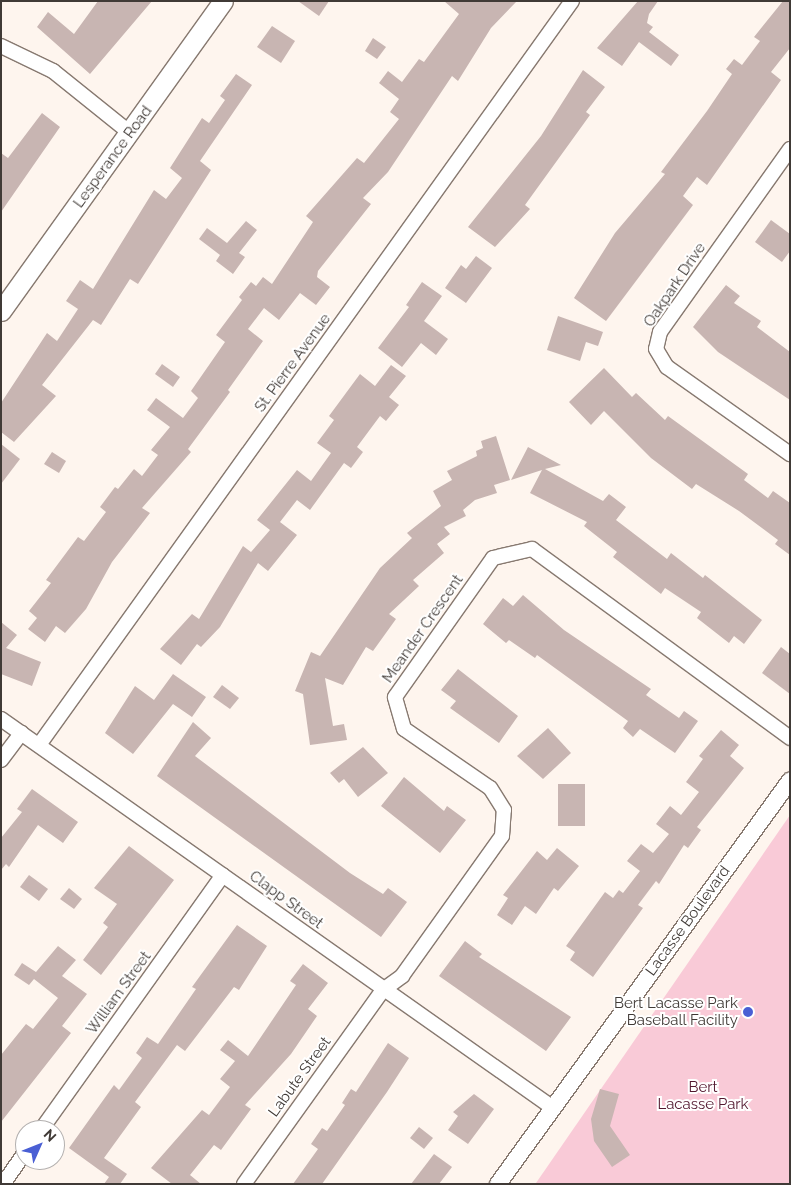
<!DOCTYPE html>
<html>
<head>
<meta charset="utf-8">
<style>
	body { margin:0 }
	#map { position:relative; width:791px; height:1185px; overflow:hidden; background:#fef5ee; font-family:Raleway,sans-serif }
	div>[style] { position:absolute }
	.green>* { inset:0; background:#f9cad7 }
	.building>* { inset:0; background:#c8b5b2 }
	.roads { filter:drop-shadow(1px 0 #877970) drop-shadow(-1px 0 #877970) drop-shadow(0 1px #877970) drop-shadow(0 -1px #877970) }
	.minor>* { height:14px; margin:-7px; padding:0 7px; transform-origin:7px; border-radius:7px; background:#fff }
	.tertiary>* { height:16px; margin:-8px; padding:0 8px; transform-origin:8px; border-radius:8px; background:#fff }
	.secondary>* { height:19px; margin:-9.5px; padding:0 9.5px; transform-origin:9.5px; border-radius:9.5px; background:#fff }
	.dots>* { width:14px; height:14px; translate:-50% -50%; box-sizing:border-box; border:2px solid #fff; border-radius:50% }
	span { translate:-50% -50%; white-space:nowrap; text-align:center; line-height:1.15; -webkit-text-stroke:4px #fff; paint-order:stroke }
	.street-label { font-size:15px; color:#403a36 }
	.poi-label { font-size:15px; color:#403a36 }
	.right { translate:-100% -50%; text-align:right }
	.park-label { font-size:15px; color:#531930 }
	.frame { position:absolute; inset:0; border:2px solid #403a36; pointer-events:none }
	.north { position:absolute; left:15px; top:1120px; width:50px; height:50px; box-sizing:border-box; background:#fff; border:1px solid #b3b0af; border-radius:50%; rotate:46deg; font-size:14px; font-weight:700; line-height:20px; text-align:center; color:#403a36 }
	.north::after { content:''; display:block; margin:auto; width:18px; height:22px; background:#4a5fd4; clip-path:polygon(50% 0,100% 100%,50% 72%,0 100%) }
</style>
</head>
<body>
<div id="map">
	<div class="green">
		<i style="clip-path:polygon(790px 815px,790px 1184px,538px 1184px,536px 1183px)"></i>
	</div>
	<div class="building">
		<i style="clip-path:polygon(98px 1px,152px 1px,90px 74px,37px 27px,48px 12px,74px 34px)"></i>
		<i style="clip-path:polygon(298px 1px,329px 1px,319px 16px)"></i>
		<i style="clip-path:polygon(444px 1px,517px 1px,491px 28px,458px 81px,452px 76px,388px 172px,363px 198px,371px 204px,318px 271px,317px 277px,330px 287px,316px 305px,300px 293px,279px 320px,264px 308px,248px 329px,263px 341px,228px 390px,230px 392px,188px 449px,191px 452px,142px 508px,150px 513px,112px 562px,86px 609px,65px 633px,56px 626px,45px 642px,28px 629px,37px 618px,29px 611px,51px 583px,46px 580px,78px 537px,84px 541px,106px 512px,100px 507px,115px 487px,118px 489px,134px 469px,142px 476px,158px 455px,151px 450px,170px 427px,147px 410px,156px 398px,183px 418px,198px 398px,191px 391px,225px 342px,216px 335px,242px 300px,239px 297px,251px 282px,256px 286px,263px 277px,272px 284px,313px 222px,306px 216px,357px 158px,364px 163px,399px 119px,390px 112px,399px 99px,379px 83px,388px 71px,402px 82px,419px 59px,424px 62px,459px 14px)"></i>
		<i style="clip-path:polygon(638px 1px,658px 1px,649px 14px,647px 23px,653px 27px,649px 32px,679px 55px,671px 66px,639px 42px,622px 66px,597px 48px)"></i>
		<i style="clip-path:polygon(783px 1px,790px 1px,790px 48px,771px 72px,781px 80px,707px 185px,697px 177px,683px 196px,693px 205px,606px 321px,574px 298px,615px 233px,665px 174px,661px 172px,707px 111px,732px 74px,726px 69px,734px 59px,742px 65px,760px 41px,754px 37px)"></i>
		<i style="clip-path:polygon(272px 26px,295px 41px,281px 63px,257px 47px)"></i>
		<i style="clip-path:polygon(373px 38px,386px 47px,377px 59px,365px 51px)"></i>
		<i style="clip-path:polygon(583px 70px,605px 87px,586px 112px,590px 115px,525px 205px,530px 209px,495px 247px,468px 227px,541px 136px)"></i>
		<i style="clip-path:polygon(236px 74px,252px 85px,200px 161px,211px 170px,138px 284px,130px 279px,101px 325px,93px 320px,42px 385px,56px 396px,14px 442px,1px 432px,1px 403px,47px 333px,57px 341px,78px 309px,66px 301px,80px 280px,93px 289px,154px 190px,166px 199px,182px 178px,170px 168px,202px 118px,209px 123px,225px 100px,220px 96px)"></i>
		<i style="clip-path:polygon(42px 113px,60px 127px,1px 212px,1px 153px,8px 158px)"></i>
		<i style="clip-path:polygon(771px 220px,790px 234px,790px 251px,782px 262px,755px 242px)"></i>
		<i style="clip-path:polygon(246px 221px,257px 230px,239px 253px,245px 257px,233px 274px,216px 261px,220px 255px,199px 239px,207px 228px,227px 243px)"></i>
		<i style="clip-path:polygon(476px 256px,492px 268px,466px 303px,445px 288px,461px 265px,466px 269px)"></i>
		<i style="clip-path:polygon(422px 282px,442px 296px,424px 321px,448px 339px,436px 355px,421px 343px,402px 367px,378px 348px,409px 307px,406px 305px)"></i>
		<i style="clip-path:polygon(726px 285px,740px 296px,734px 303px,761px 321px,757px 327px,790px 352px,790px 400px,718px 352px,693px 327px)"></i>
		<i style="clip-path:polygon(558px 316px,603px 332px,598px 346px,586px 342px,580px 361px,547px 350px)"></i>
		<i style="clip-path:polygon(162px 364px,180px 377px,173px 387px,155px 374px)"></i>
		<i style="clip-path:polygon(391px 365px,406px 376px,389px 397px,399px 405px,386px 421px,380px 416px,357px 447px,363px 452px,351px 468px,344px 463px,310px 510px,297px 500px,280px 522px,297px 535px,268px 571px,258px 563px,220px 627px,201px 647px,197px 644px,181px 665px,160px 649px,192px 614px,199px 619px,243px 546px,251px 552px,270px 530px,257px 520px,297px 470px,311px 481px,331px 453px,317px 443px,334px 420px,329px 416px,360px 374px,375px 386px)"></i>
		<i style="clip-path:polygon(604px 368px,632px 397px,636px 393px,665px 420px,668px 416px,748px 474px,744px 480px,768px 498px,773px 491px,790px 503px,790px 555px,775px 544px,778px 540px,739px 511px,696px 484px,692px 489px,651px 458px,604px 411px,591px 425px,569px 402px)"></i>
		<i style="clip-path:polygon(496px 436px,510px 480px,494px 485px,497px 493px,475px 500px,463px 510px,466px 516px,444px 527px,450px 534px,437px 544px,444px 553px,413px 580px,419px 586px,389px 614px,396px 619px,373px 651px,366px 647px,343px 685px,325px 678px,333px 726px,344px 724px,347px 740px,310px 745px,303px 694px,295px 691px,311px 652px,320px 656px,380px 568px,412px 538px,407px 533px,441px 506px,433px 491px,452px 480px,447px 471px,477px 456px,476px 451px,483px 448px,481px 441px)"></i>
		<i style="clip-path:polygon(1px 444px,20px 459px,1px 484px)"></i>
		<i style="clip-path:polygon(528px 447px,561px 465px,545px 469px,603px 501px,609px 494px,626px 507px,616px 520px,667px 559px,671px 553px,703px 578px,705px 575px,762px 620px,744px 644px,734px 636px,729px 643px,697px 618px,701px 612px,665px 588px,661px 594px,613px 557px,617px 552px,584px 526px,587px 522px,530px 493px,542px 470px,511px 480px)"></i>
		<i style="clip-path:polygon(52px 452px,66px 461px,59px 473px,44px 464px)"></i>
		<i style="clip-path:polygon(523px 595px,564px 630px,651px 689px,646px 695px,679px 718px,684px 711px,698px 721px,675px 753px,640px 729px,633px 737px,623px 728px,628px 721px,537px 655px,535px 658px,509px 640px,506px 643px,483px 624px,503px 598px,513px 606px)"></i>
		<i style="clip-path:polygon(1px 622px,17px 635px,6px 648px,41px 662px,32px 686px,1px 674px)"></i>
		<i style="clip-path:polygon(781px 647px,790px 654px,790px 694px,762px 673px)"></i>
		<i style="clip-path:polygon(458px 669px,518px 716px,499px 743px,450px 708px,456px 701px,441px 690px)"></i>
		<i style="clip-path:polygon(173px 674px,206px 697px,192px 717px,173px 704px,133px 754px,105px 733px,135px 686px,154px 700px)"></i>
		<i style="clip-path:polygon(222px 685px,239px 698px,230px 709px,213px 697px)"></i>
		<i style="clip-path:polygon(193px 722px,211px 738px,195px 756px,350px 873px,383px 894px,388px 888px,407px 902px,381px 937px,157px 776px)"></i>
		<i style="clip-path:polygon(548px 728px,571px 753px,543px 779px,517px 756px)"></i>
		<i style="clip-path:polygon(721px 730px,739px 745px,730px 756px,744px 768px,697px 827px,701px 830px,688px 848px,684px 845px,659px 884px,656px 881px,638px 905px,643px 908px,593px 977px,570px 960px,575px 952px,566px 946px,605px 892px,613px 898px,619px 890px,623px 893px,640px 871px,627px 861px,641px 844px,653px 853px,669px 834px,656px 824px,670px 806px,681px 815px,699px 792px,686px 782px,703px 759px,699px 756px)"></i>
		<i style="clip-path:polygon(363px 747px,388px 773px,358px 797px,344px 779px,339px 783px,330px 773px)"></i>
		<i style="clip-path:polygon(404px 777px,444px 811px,447px 806px,466px 820px,440px 853px,381px 806px)"></i>
		<i style="clip-path:polygon(558px 784px,585px 784px,585px 826px,558px 826px)"></i>
		<i style="clip-path:polygon(32px 789px,78px 822px,63px 843px,38px 825px,9px 867px,6px 864px,1px 870px,1px 838px,22px 812px,17px 809px)"></i>
		<i style="clip-path:polygon(129px 846px,174px 880px,101px 975px,83px 960px,108px 927px,103px 923px,117px 904px,94px 888px)"></i>
		<i style="clip-path:polygon(557px 848px,579px 866px,558px 891px,554px 888px,536px 914px,525px 906px,512px 925px,497px 915px,508px 898px,503px 895px,537px 851px,547px 860px)"></i>
		<i style="clip-path:polygon(29px 875px,48px 889px,39px 901px,20px 887px)"></i>
		<i style="clip-path:polygon(69px 888px,82px 899px,74px 909px,60px 899px)"></i>
		<i style="clip-path:polygon(237px 925px,267px 946px,239px 990px,234px 987px,185px 1051px,177px 1045px,135px 1102px,141px 1107px,104px 1158px,127px 1174px,120px 1184px,104px 1184px,109px 1177px,69px 1148px,114px 1085px,119px 1090px,142px 1058px,136px 1053px,147px 1037px,158px 1044px,196px 989px,192px 987px)"></i>
		<i style="clip-path:polygon(465px 941px,482px 954px,479px 957px,571px 1017px,546px 1051px,439px 976px)"></i>
		<i style="clip-path:polygon(58px 946px,76px 960px,62px 976px,87px 994px,62px 1026px,71px 1033px,1px 1122px,1px 1055px,26px 1024px,33px 1029px,58px 998px,34px 979px,29px 985px,14px 975px,22px 963px,36px 972px)"></i>
		<i style="clip-path:polygon(303px 964px,328px 983px,308px 1009px,317px 1016px,291px 1054px,245px 1105px,251px 1109px,221px 1150px,214px 1145px,190px 1175px,201px 1184px,172px 1184px,151px 1168px,202px 1110px,209px 1115px,230px 1087px,220px 1079px,235px 1061px,220px 1050px,228px 1040px,248px 1056px,296px 985px,290px 981px)"></i>
		<i style="clip-path:polygon(388px 1043px,409px 1058px,387px 1092px,322px 1184px,293px 1184px,318px 1149px,311px 1144px,322px 1128px,327px 1131px,345px 1105px,342px 1103px,351px 1089px,356px 1092px)"></i>
		<i style="clip-path:polygon(600px 1089px,619px 1094px,610px 1126px,630px 1155px,612px 1167px,594px 1141px,591px 1119px)"></i>
		<i style="clip-path:polygon(474px 1094px,494px 1109px,468px 1144px,448px 1130px,458px 1116px,453px 1112px)"></i>
		<i style="clip-path:polygon(419px 1127px,433px 1138px,424px 1149px,410px 1138px)"></i>
		<i style="clip-path:polygon(434px 1154px,452px 1167px,439px 1184px,411px 1184px)"></i>
	</div>
	<div class="roads">
		<div class="minor">
			<i style="left:1px;top:46px;width:58px;rotate:25.7deg"></i>
			<i style="left:53px;top:71px;width:99px;rotate:38.8deg"></i>
			<i style="left:790px;top:149px;width:224px;rotate:125.4deg"></i>
			<i style="left:660px;top:332px;width:17px;rotate:103deg"></i>
			<i style="left:656px;top:349px;width:21px;rotate:59deg"></i>
			<i style="left:667px;top:367px;width:151px;rotate:35.3deg"></i>
			<i style="left:1px;top:719px;width:675px;rotate:35.17deg"></i>
			<i style="left:39px;top:745px;width:915px;rotate:-54.38deg"></i>
			<i style="left:1px;top:760px;width:34px;rotate:-53deg"></i>
			<i style="left:41px;top:1130px;width:313px;rotate:-54.5deg"></i>
			<i style="left:3px;top:1184px;width:38px;rotate:-55deg"></i>
			<i style="left:244px;top:1184px;width:239px;rotate:-54.4deg"></i>
			<i style="left:383px;top:990px;width:24px;rotate:-36deg"></i>
			<i style="left:402px;top:976px;width:172px;rotate:-54.5deg"></i>
			<i style="left:502px;top:836px;width:26px;rotate:-86deg"></i>
			<i style="left:504px;top:810px;width:26px;rotate:-122deg"></i>
			<i style="left:490px;top:788px;width:104px;rotate:-145.5deg"></i>
			<i style="left:404px;top:729px;width:33px;rotate:-106deg"></i>
			<i style="left:395px;top:697px;width:170px;rotate:-54.8deg"></i>
			<i style="left:493px;top:558px;width:40px;rotate:-13deg"></i>
			<i style="left:532px;top:549px;width:320px;rotate:36.2deg"></i>
		</div>
		<div class="tertiary">
			<i style="left:498px;top:1184px;width:498px;rotate:-54.1deg"></i>
		</div>
		<div class="secondary">
			<i style="left:1px;top:311px;width:381px;rotate:-54.4deg"></i>
		</div>
	</div>
	<div class="dots">
		<i style="left:748px;top:1012px;background:#4a5fd4"></i>
	</div>
	<div class="street-label">
		<span style="left:113px;top:157px;rotate:-54deg">Lesperance Road</span>
		<span style="left:675px;top:285px;rotate:-56deg">Oakpark Drive</span>
		<span style="left:293px;top:363px;rotate:-54deg">St. Pierre Avenue</span>
		<span style="left:423px;top:629px;rotate:-55deg">Meander Crescent</span>
		<span style="left:286px;top:900px;rotate:36deg">Clapp Street</span>
		<span style="left:688px;top:921px;rotate:-54deg">Lacasse Boulevard</span>
		<span style="left:119px;top:993px;rotate:-54deg">William Street</span>
		<span style="left:300px;top:1077px;rotate:-54deg">Labute Street</span>
	</div>
	<div class="poi-label">
		<span class="right" style="left:738px;top:1012px">Bert Lacasse Park<br>Baseball Facility</span>
	</div>
	<div class="park-label">
		<span style="left:703px;top:1096px">Bert<br>Lacasse Park</span>
	</div>
	<div class="frame"></div>
	<div class="north">N</div>
</div>
</body>
</html>
